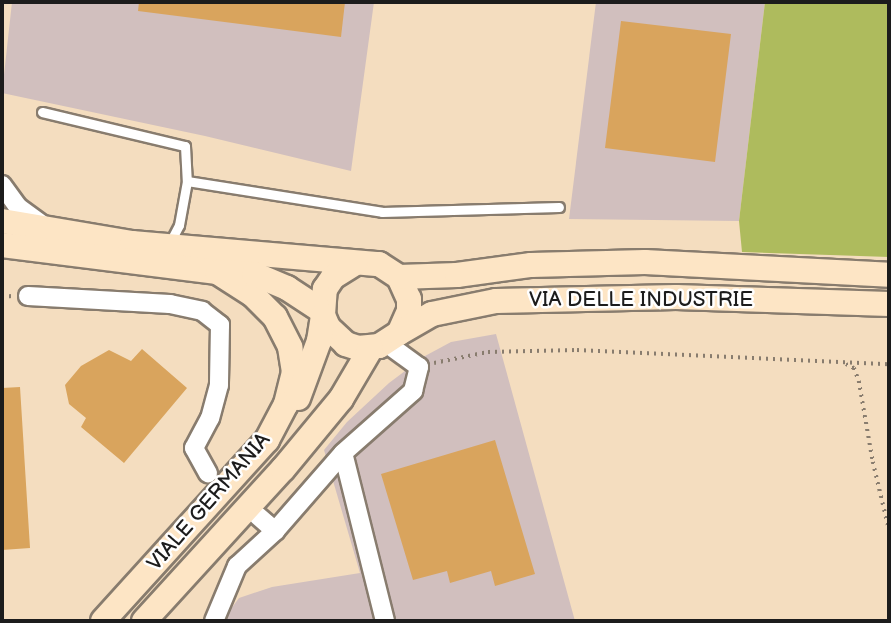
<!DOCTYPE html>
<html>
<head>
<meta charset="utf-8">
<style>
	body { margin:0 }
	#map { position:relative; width:891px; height:623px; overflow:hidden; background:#f4ddbf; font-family:"Balsamiq Sans",sans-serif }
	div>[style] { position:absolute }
	.industrial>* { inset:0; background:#d1bfbe }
	.green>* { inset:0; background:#aebb5d }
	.building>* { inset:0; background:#d9a45d }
	.path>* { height:3.5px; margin-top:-1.75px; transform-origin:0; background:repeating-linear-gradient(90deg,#887c6e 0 2px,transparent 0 7px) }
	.roads { filter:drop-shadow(2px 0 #887c6e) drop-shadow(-2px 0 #887c6e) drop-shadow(0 2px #887c6e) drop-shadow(0 -2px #887c6e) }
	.lane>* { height:9px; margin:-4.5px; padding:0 4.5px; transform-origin:4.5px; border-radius:4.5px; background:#fff }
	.street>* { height:18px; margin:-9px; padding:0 9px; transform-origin:9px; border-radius:9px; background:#fff }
	.secondary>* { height:24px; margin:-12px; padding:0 12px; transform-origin:12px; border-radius:12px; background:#fde5c5 }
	span { translate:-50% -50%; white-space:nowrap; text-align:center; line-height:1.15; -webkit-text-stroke:5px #fff; paint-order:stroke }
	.street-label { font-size:21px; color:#1c1c1c }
	.frame { position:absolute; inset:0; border:4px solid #1c1c1c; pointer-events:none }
</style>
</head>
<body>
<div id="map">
	<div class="industrial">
		<i style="clip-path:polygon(12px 2px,374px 2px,351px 171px,205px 136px,2px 93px)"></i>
		<i style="clip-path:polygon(596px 2px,765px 2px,739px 221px,569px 219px)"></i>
		<i style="clip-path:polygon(496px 334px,575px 621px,222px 621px,239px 598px,272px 587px,360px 573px,324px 450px,347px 422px,389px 383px,425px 356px,451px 342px)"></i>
	</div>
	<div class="green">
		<i style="clip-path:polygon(765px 2px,889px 2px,889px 257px,742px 252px,739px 221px)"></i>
	</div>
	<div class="building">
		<i style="clip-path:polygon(139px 2px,345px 2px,341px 37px,138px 11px)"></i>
		<i style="clip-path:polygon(621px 21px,731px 34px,715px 162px,605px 148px)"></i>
		<i style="clip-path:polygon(142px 349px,187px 388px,124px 463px,81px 427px,86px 418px,69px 404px,65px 385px,81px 366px,109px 350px,131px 361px)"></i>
		<i style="clip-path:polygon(20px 387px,30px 548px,2px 550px,2px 388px)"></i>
		<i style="clip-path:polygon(495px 440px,535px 574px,495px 586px,491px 571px,450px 583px,447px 571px,413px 580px,381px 474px)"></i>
	</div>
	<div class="path">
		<i style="left:2px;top:297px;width:10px;rotate:-6deg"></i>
		<i style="left:434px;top:363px;width:55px;rotate:-11.5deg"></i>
		<i style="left:488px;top:352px;width:89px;rotate:-1.3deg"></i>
		<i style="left:577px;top:350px;width:312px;rotate:2.6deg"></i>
		<i style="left:846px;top:364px;width:9px;rotate:27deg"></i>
		<i style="left:854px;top:368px;width:14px;rotate:69deg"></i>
		<i style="left:859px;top:381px;width:82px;rotate:80.2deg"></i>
		<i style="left:873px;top:462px;width:69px;rotate:76.6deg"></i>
	</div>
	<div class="roads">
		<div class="lane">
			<i style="left:42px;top:112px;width:147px;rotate:13.4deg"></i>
			<i style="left:185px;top:146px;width:35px;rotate:87deg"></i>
			<i style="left:187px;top:181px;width:197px;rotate:9deg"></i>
			<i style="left:382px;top:212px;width:177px;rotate:-1.6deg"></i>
			<i style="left:169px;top:244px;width:21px;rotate:-62deg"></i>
			<i style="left:179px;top:225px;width:45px;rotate:-79.7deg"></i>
		</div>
		<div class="street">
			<i style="left:2px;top:185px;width:27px;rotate:54deg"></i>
			<i style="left:18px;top:207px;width:31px;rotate:36deg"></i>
			<i style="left:28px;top:296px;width:142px;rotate:3.2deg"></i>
			<i style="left:170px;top:304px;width:33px;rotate:12deg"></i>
			<i style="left:202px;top:311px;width:23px;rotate:38deg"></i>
			<i style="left:220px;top:325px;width:60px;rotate:91deg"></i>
			<i style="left:219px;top:385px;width:34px;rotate:105deg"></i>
			<i style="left:210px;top:418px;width:34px;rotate:118deg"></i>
			<i style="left:194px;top:448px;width:29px;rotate:61deg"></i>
			<i style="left:258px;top:516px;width:23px;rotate:41deg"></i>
			<i style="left:275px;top:531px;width:103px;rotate:-48.9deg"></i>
			<i style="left:214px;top:621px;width:60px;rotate:-67.3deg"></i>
			<i style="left:237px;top:566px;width:52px;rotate:-42.6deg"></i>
			<i style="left:385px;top:621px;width:173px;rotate:-104deg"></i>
			<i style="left:343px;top:453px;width:94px;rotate:-41.5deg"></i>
			<i style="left:413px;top:391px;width:25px;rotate:-76deg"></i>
			<i style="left:419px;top:367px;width:41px;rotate:-144deg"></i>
		</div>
		<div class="secondary">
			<i style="left:2px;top:221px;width:132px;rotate:9.6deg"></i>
			<i style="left:132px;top:243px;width:248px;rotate:4.9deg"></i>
			<i style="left:379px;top:264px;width:24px;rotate:33deg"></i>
			<i style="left:399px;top:277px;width:24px;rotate:66deg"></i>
			<i style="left:409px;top:299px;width:12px;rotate:90deg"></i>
			<i style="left:409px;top:311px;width:24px;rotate:114deg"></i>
			<i style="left:399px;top:333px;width:24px;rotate:147deg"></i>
			<i style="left:379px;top:346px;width:21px;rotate:175deg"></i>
			<i style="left:358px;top:348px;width:13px;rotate:-162deg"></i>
			<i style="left:346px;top:344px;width:25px;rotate:-137deg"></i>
			<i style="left:328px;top:327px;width:13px;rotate:-113deg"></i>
			<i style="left:323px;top:315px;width:26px;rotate:-86deg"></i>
			<i style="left:325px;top:289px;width:14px;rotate:-56deg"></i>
			<i style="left:333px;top:277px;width:26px;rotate:-32deg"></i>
			<i style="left:2px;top:245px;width:217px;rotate:7.2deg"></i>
			<i style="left:217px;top:272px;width:43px;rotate:32.6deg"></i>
			<i style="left:253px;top:295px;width:31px;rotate:45deg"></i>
			<i style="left:275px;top:317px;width:34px;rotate:63deg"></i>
			<i style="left:290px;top:347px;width:25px;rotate:81deg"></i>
			<i style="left:294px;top:372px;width:33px;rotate:104deg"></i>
			<i style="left:286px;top:404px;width:41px;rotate:117.8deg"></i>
			<i style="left:267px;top:440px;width:244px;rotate:132.2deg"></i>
			<i style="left:218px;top:272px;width:36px;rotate:3deg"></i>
			<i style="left:254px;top:274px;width:36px;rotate:23deg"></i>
			<i style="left:287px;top:288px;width:42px;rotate:33.3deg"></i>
			<i style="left:399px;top:277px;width:58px;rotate:-2deg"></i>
			<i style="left:457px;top:275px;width:75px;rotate:-7.7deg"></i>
			<i style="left:531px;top:265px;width:114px;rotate:-1.5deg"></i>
			<i style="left:645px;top:262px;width:244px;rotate:3deg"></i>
			<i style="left:399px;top:333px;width:38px;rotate:-30deg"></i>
			<i style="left:432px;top:314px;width:65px;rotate:-11.5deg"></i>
			<i style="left:496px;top:301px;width:180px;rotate:-1.3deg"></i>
			<i style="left:676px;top:297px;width:213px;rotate:1.9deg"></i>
			<i style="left:298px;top:398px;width:61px;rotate:-69.8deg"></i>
			<i style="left:319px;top:341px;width:26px;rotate:-81deg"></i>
			<i style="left:144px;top:621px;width:206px;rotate:-47.6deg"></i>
			<i style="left:283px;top:469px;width:91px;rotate:-50.4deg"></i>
			<i style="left:341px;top:399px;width:59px;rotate:-59.5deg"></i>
		</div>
	</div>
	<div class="street-label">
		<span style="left:641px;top:300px">VIA DELLE INDUSTRIE</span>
		<span style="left:209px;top:502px;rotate:-49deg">VIALE GERMANIA</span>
	</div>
	<div class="frame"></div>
</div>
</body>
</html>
